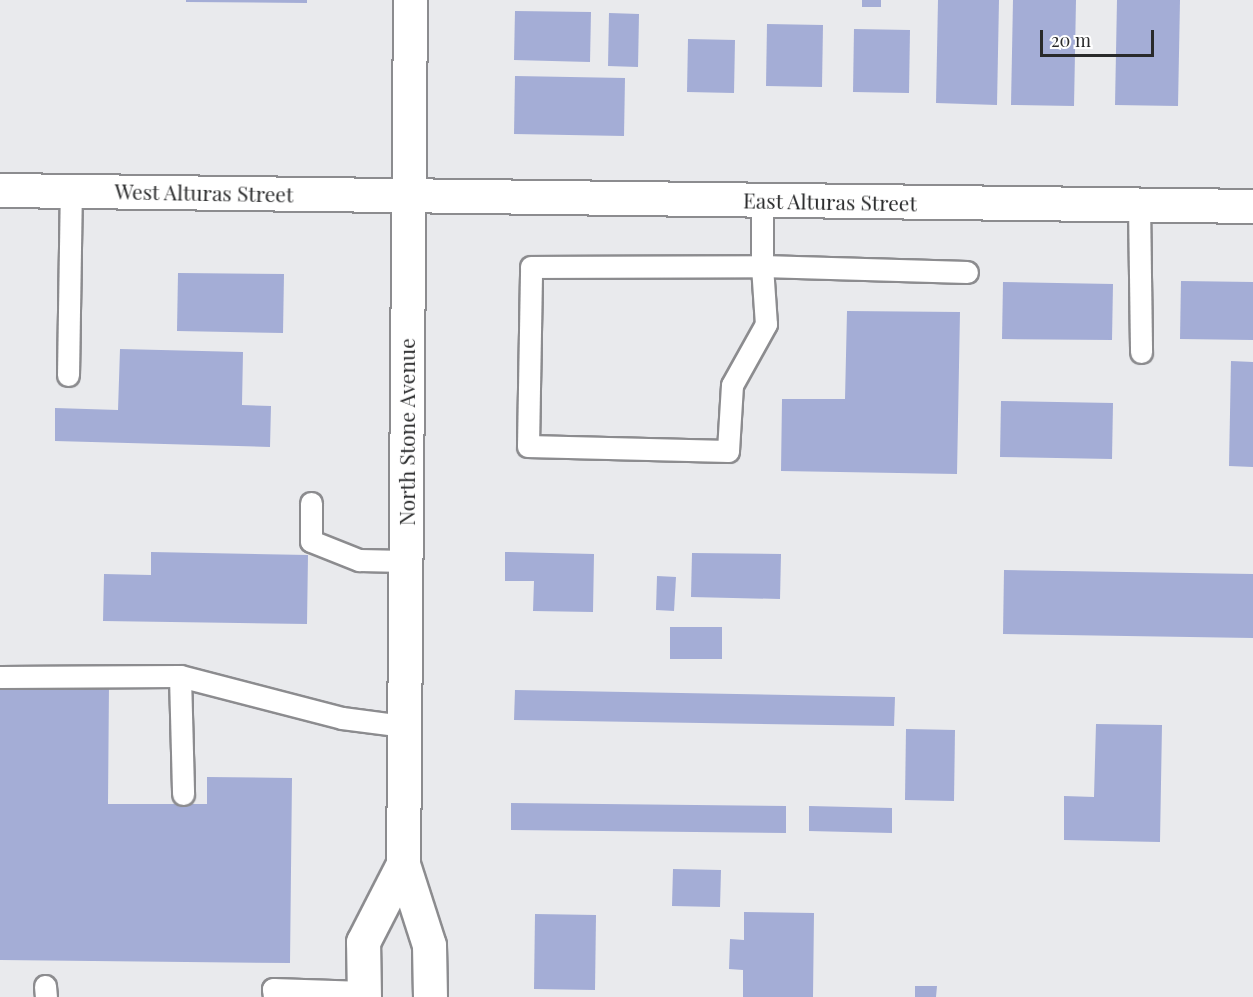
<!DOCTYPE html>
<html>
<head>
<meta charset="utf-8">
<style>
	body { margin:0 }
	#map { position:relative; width:1253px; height:997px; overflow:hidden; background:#e9eaed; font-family:"Playfair Display",serif }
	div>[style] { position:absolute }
	.building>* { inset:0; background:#a4add6 }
	.roads { filter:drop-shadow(2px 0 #8c8c8f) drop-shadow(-2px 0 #8c8c8f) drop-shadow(0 2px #8c8c8f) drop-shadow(0 -2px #8c8c8f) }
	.lane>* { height:21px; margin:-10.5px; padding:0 10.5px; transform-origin:10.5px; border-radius:10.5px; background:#fff }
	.street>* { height:33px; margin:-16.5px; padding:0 16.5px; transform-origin:16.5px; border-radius:16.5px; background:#fff }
	.secondary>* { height:33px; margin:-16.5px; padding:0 16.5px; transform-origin:16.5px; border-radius:16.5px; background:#fff }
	span { translate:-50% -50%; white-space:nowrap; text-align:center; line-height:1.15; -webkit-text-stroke:4.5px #fff; paint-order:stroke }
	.street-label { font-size:21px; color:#292a2b }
	.scale { position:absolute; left:1040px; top:30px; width:114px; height:27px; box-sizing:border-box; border:3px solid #292a2b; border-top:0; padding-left:8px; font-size:18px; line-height:21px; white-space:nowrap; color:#292a2b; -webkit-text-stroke:4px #fff; paint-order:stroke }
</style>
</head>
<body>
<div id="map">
	<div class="building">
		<i style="clip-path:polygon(186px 0,307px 0,307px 3px,186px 2px)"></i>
		<i style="clip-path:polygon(862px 0,881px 0,881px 7px,862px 7px)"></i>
		<i style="clip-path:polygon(938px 0,999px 0,997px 105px,936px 103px)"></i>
		<i style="clip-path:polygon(1013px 0,1076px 0,1074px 106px,1011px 105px)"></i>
		<i style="clip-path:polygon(1117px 0,1180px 0,1178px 106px,1115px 105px)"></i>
		<i style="clip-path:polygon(515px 11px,591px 12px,590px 62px,514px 60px)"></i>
		<i style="clip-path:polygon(609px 13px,639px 14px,638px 67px,608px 66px)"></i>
		<i style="clip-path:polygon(767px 24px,823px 25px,822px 87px,766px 86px)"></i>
		<i style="clip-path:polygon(854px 29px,910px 30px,909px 93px,853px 92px)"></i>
		<i style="clip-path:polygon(688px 39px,735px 40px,734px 93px,687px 92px)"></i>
		<i style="clip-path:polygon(515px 76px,625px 78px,624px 136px,514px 134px)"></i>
		<i style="clip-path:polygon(178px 273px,284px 274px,283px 333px,177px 331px)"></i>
		<i style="clip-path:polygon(1181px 281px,1253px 282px,1253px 340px,1180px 339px)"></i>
		<i style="clip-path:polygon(1003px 282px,1113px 284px,1112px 340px,1002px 339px)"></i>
		<i style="clip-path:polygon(847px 311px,960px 312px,957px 474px,781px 471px,782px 399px,845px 399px)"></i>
		<i style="clip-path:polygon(120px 349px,243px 352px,242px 405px,271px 406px,270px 447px,55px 441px,55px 408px,118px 410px)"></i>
		<i style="clip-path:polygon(1231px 361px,1253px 362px,1253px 467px,1229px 466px)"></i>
		<i style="clip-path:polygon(1001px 401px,1113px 403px,1112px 459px,1000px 457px)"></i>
		<i style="clip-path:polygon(151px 552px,308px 555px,307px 624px,103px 621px,104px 574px,151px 575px)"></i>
		<i style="clip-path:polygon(505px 552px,594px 554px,593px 612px,533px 611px,534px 581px,505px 581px)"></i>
		<i style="clip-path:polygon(692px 553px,781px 554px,780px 599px,691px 597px)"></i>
		<i style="clip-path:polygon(1004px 570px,1253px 574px,1253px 638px,1003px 634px)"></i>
		<i style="clip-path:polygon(657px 576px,676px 577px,674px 611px,656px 610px)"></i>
		<i style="clip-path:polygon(670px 627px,722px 627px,722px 659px,670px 659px)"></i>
		<i style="clip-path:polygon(0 684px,109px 685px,108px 804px,207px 804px,207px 777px,292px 778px,290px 963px,0 960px)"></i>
		<i style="clip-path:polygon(515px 690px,895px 697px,894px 726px,514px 720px)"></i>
		<i style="clip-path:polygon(1096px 724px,1162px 725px,1160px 842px,1064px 840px,1064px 796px,1094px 797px)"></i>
		<i style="clip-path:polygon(906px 729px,955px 730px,954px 801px,905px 800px)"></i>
		<i style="clip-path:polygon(511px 803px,786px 806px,786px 833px,511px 830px)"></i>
		<i style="clip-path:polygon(809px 806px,892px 808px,892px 833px,809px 831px)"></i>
		<i style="clip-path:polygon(673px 869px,721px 870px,720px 907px,672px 906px)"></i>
		<i style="clip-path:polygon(744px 912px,814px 913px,813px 997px,743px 997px,743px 970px,729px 969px,730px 939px,744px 940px)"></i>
		<i style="clip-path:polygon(535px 914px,596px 915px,595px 990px,534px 989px)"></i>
		<i style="clip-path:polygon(915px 986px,937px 986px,936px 997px,915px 997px)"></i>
	</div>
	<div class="roads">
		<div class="lane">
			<i style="left:762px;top:200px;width:66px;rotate:90deg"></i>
			<i style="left:762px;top:266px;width:205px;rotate:1.7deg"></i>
			<i style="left:1139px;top:204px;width:148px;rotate:89.2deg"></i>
			<i style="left:762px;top:266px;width:58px;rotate:86.1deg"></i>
			<i style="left:766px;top:324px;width:70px;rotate:119.1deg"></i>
			<i style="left:732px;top:385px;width:66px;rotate:93.5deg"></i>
			<i style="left:728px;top:451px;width:200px;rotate:-178.6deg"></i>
			<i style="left:528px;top:446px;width:179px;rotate:-89deg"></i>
			<i style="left:531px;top:267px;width:231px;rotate:-0.2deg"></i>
			<i style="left:68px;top:375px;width:184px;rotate:-89.1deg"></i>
			<i style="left:311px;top:503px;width:38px;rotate:90deg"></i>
			<i style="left:311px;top:541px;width:52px;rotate:21.6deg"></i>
			<i style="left:359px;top:560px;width:46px;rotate:1.2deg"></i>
			<i style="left:180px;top:676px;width:118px;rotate:88.5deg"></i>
			<i style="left:0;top:677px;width:180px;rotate:-0.3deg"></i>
			<i style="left:180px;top:676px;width:167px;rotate:14.5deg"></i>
			<i style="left:342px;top:718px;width:63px;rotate:7.4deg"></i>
			<i style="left:45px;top:986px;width:11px;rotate:85deg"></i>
			<i style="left:274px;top:997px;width:8px;rotate:-97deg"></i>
			<i style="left:273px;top:989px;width:91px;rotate:1.9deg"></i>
		</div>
		<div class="street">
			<i style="left:0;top:190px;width:1253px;rotate:0.73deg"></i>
		</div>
		<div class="secondary">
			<i style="left:410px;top:0;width:864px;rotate:90.46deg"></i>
			<i style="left:403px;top:864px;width:85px;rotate:72.2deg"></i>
			<i style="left:429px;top:945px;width:52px;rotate:88.9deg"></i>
			<i style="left:364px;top:997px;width:55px;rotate:-91deg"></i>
			<i style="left:363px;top:942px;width:88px;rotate:-62.9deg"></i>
		</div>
	</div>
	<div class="street-label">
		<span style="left:204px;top:192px;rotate:1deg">West Alturas Street</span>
		<span style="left:830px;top:201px;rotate:1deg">East Alturas Street</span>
		<span style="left:406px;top:432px;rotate:-90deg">North Stone Avenue</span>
	</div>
	<div class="scale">20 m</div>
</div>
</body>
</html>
